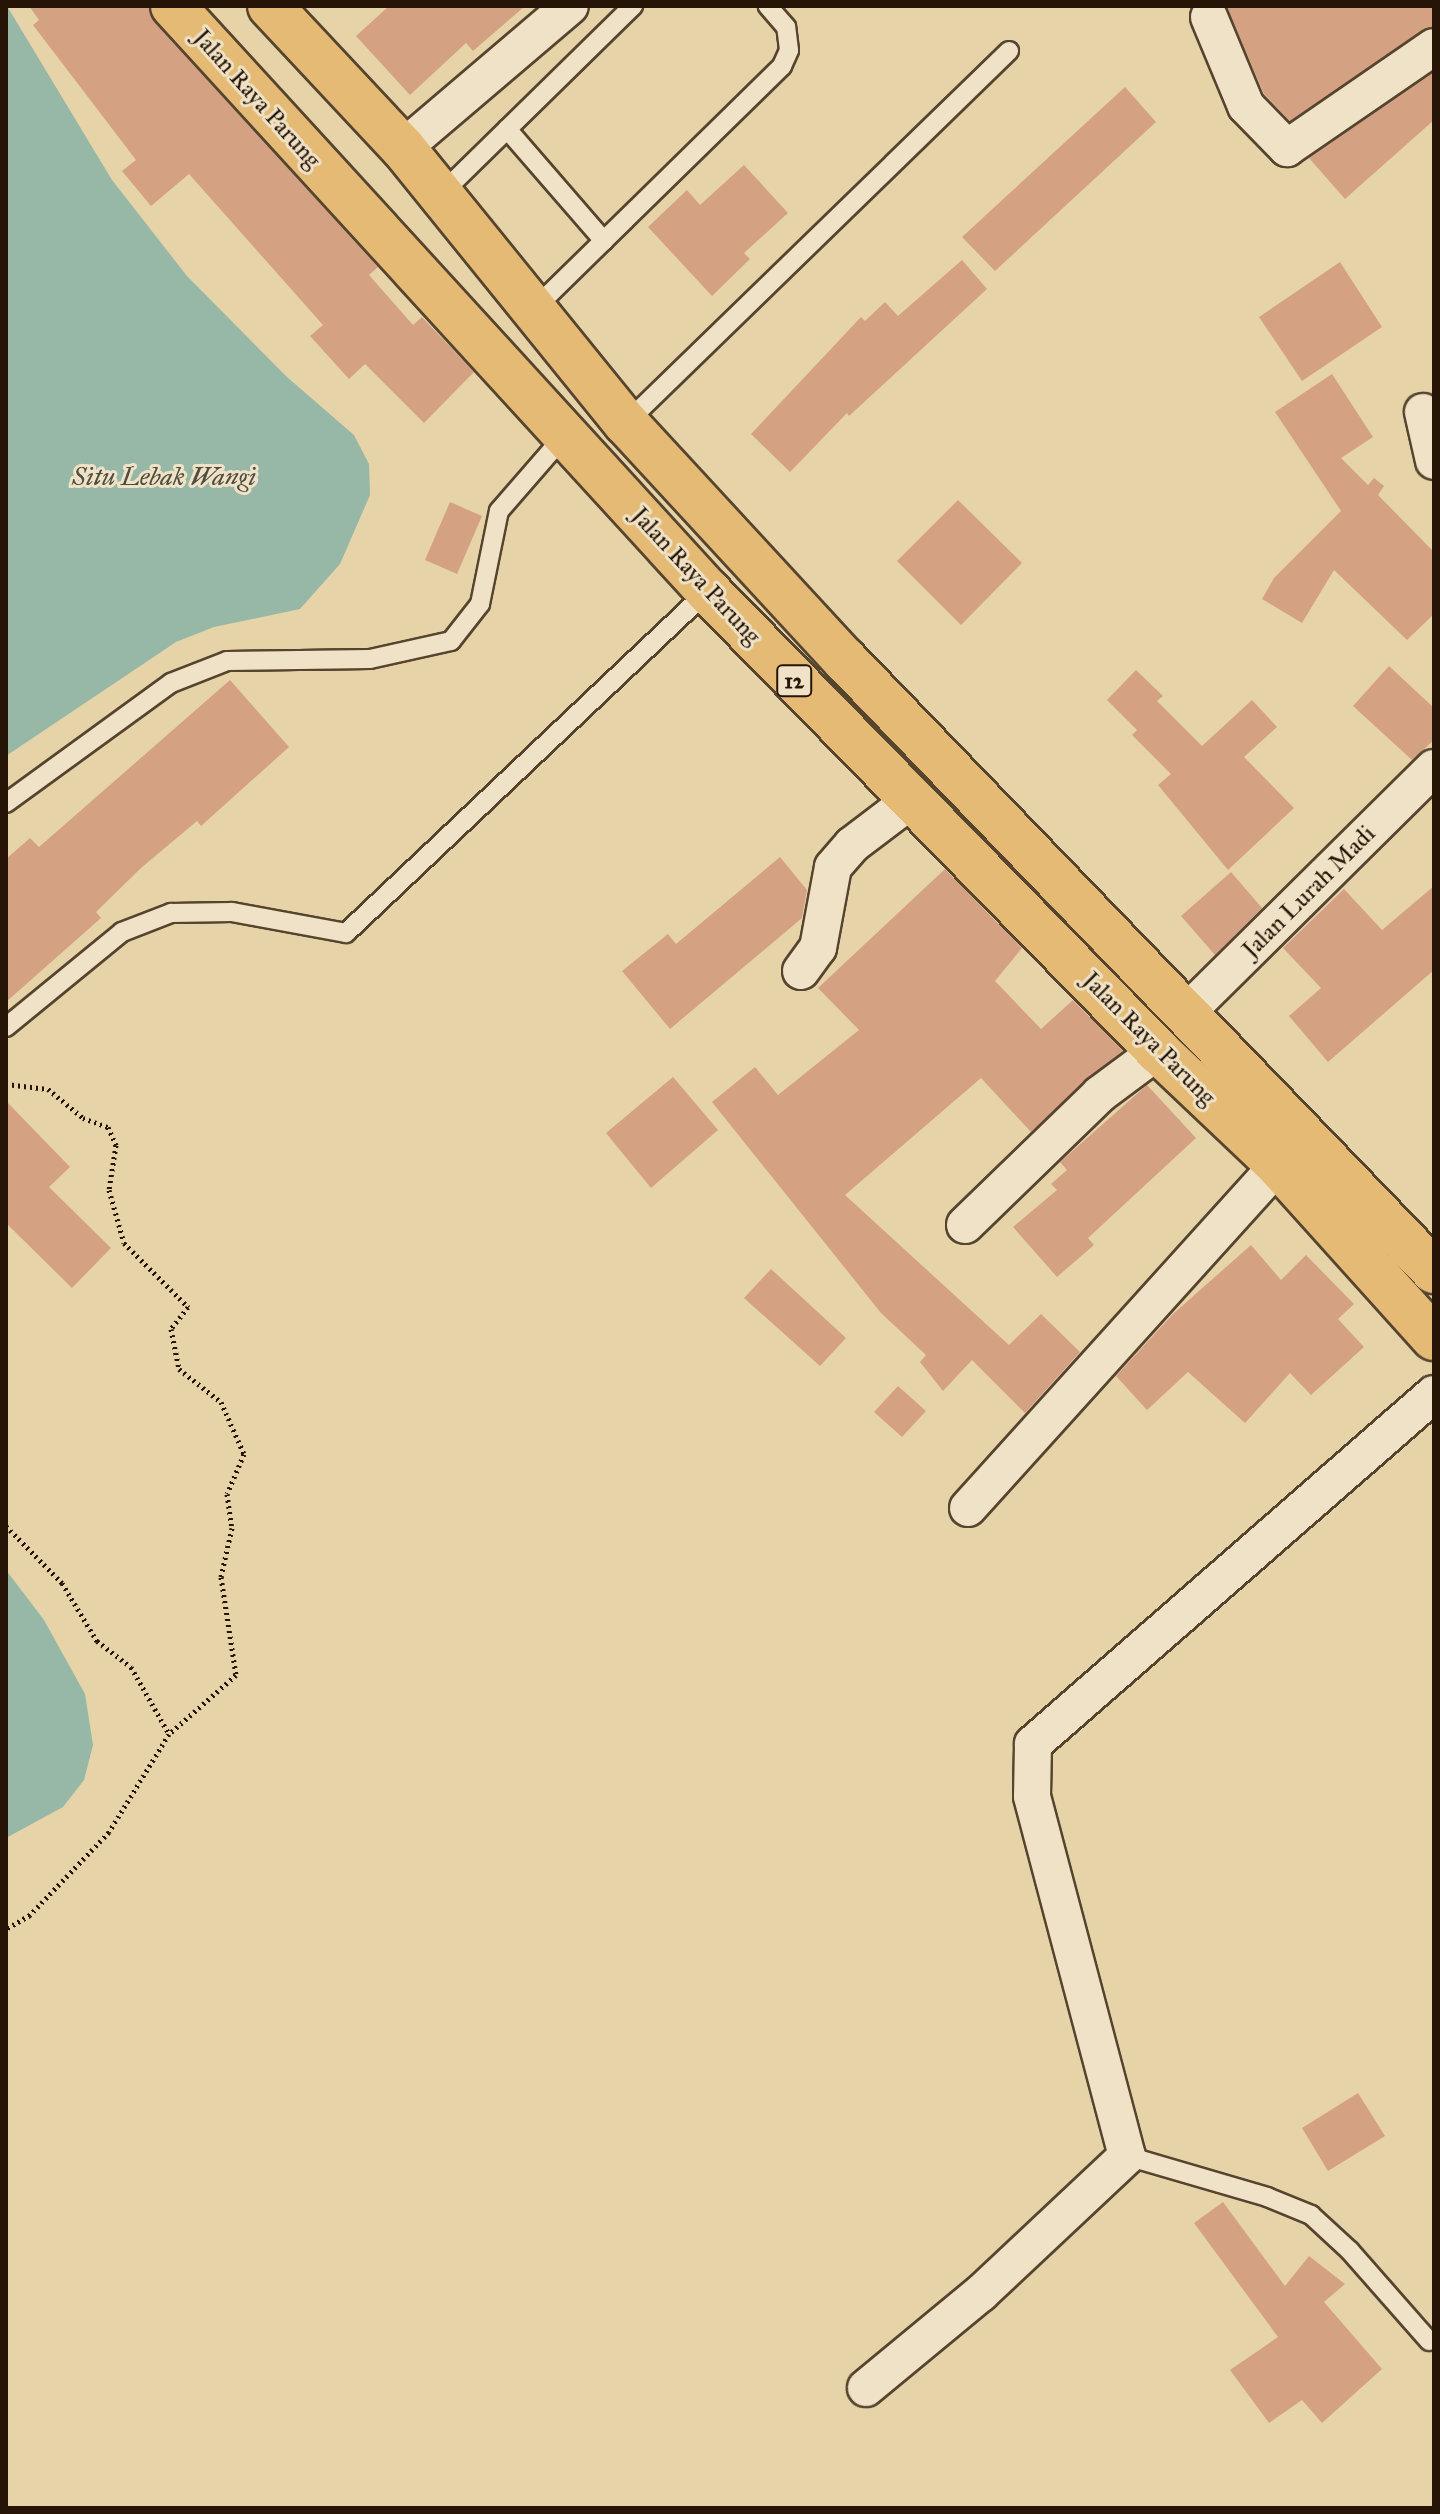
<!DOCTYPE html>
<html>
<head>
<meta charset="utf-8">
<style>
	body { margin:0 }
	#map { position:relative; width:1440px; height:2514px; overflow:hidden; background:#e7d3a8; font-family:"IM FELL Great Primer",serif }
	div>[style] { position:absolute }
	.water>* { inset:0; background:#97b8a7 }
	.building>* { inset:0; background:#d5a183 }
	.path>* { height:5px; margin-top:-2.5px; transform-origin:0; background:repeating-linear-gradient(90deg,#261407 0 2px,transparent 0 6px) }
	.roads { filter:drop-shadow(2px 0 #56442f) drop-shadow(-2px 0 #56442f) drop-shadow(0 2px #56442f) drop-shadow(0 -2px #56442f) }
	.service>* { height:18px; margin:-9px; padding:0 9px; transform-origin:9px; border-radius:9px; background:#efe2c6 }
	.minor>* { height:36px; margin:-18px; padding:0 18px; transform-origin:18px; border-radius:18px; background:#efe2c6 }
	.trunk>* { height:44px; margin:-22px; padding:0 22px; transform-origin:22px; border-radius:22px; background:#e4ba74 }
	span { translate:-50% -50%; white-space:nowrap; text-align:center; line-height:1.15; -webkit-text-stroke:6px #efe2c6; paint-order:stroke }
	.shield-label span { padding:2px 6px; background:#efe2c6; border:2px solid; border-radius:6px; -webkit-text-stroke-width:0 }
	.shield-label { font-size:22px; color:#261407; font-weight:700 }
	.street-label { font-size:24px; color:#261407 }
	.water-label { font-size:26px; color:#4e4d3f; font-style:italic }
	.frame { position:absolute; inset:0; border:8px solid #261407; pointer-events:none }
</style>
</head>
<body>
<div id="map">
	<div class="water">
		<i style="clip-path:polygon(7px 6px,112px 180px,187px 276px,287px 377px,354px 435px,369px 464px,370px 495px,340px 564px,300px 609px,214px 627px,176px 642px,6px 756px)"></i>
		<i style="clip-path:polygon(6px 1570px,44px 1620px,85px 1694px,93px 1745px,84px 1780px,63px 1807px,6px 1838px)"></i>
	</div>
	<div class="building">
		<i style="clip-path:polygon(29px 6px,149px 6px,155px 23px,378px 267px,369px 275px,413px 325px,422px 317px,474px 372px,424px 423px,365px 364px,349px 379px,310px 336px,323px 325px,189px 174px,151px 206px,122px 171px,136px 160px,33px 25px,39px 20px)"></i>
		<i style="clip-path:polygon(389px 6px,525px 6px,473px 51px,466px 43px,410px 95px,356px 36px)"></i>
		<i style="clip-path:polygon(1226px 6px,1434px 6px,1434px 26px,1290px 121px,1264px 94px)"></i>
		<i style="clip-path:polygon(1434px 72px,1434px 120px,1345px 199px,1309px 158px)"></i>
		<i style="clip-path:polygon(1125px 87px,1156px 122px,995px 271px,962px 237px)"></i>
		<i style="clip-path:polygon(744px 165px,788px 213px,744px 253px,750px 259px,712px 296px,648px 227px,687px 190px,700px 205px)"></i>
		<i style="clip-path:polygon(962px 260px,987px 289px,849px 416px,847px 413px,790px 472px,751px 434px,861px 317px,865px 321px,885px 302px,898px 316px)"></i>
		<i style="clip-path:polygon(1340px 262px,1382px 327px,1302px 381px,1259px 317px)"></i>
		<i style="clip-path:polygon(1332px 374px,1373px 437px,1341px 458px,1368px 485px,1374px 478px,1384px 486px,1378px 495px,1434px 552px,1434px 614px,1407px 640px,1334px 570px,1302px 623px,1262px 599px,1274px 578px,1341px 511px,1275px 412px)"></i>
		<i style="clip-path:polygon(958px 500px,1022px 563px,961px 625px,897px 561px)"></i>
		<i style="clip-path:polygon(450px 502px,482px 516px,457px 574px,425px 560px)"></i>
		<i style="clip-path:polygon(1389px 666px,1434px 708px,1434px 740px,1412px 760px,1353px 706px)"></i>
		<i style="clip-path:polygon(1136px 670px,1163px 696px,1157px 701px,1202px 746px,1252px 700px,1277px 727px,1244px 757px,1294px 808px,1228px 870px,1158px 785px,1171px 774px,1132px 735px,1137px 730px,1107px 700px)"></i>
		<i style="clip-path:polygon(230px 680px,289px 747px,201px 826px,197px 821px,141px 868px,96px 912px,101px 918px,6px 1002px,6px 859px,30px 838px,39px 847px)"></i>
		<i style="clip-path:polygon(780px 857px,807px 890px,802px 918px,670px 1029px,622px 971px,668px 934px,676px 944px)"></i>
		<i style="clip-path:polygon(945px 869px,1022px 948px,995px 981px,1041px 1029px,1073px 1000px,1123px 1051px,1031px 1132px,981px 1078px,845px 1195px,1009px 1345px,1041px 1314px,1080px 1352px,1025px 1413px,972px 1360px,943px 1391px,920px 1362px,926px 1355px,881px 1313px,712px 1102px,755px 1067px,778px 1095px,859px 1030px,818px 988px)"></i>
		<i style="clip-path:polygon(1231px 872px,1262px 908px,1215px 955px,1181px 916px)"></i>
		<i style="clip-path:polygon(1434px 886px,1434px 970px,1328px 1062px,1289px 1016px,1321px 988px,1283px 948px,1344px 889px,1382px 930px)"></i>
		<i style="clip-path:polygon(673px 1077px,718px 1130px,651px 1188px,606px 1133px)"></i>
		<i style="clip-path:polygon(1147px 1085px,1196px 1138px,1088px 1238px,1094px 1245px,1057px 1277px,1013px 1227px,1057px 1190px,1051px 1184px,1067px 1170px,1060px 1162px)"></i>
		<i style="clip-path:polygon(6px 1101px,70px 1167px,49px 1187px,111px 1248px,72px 1288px,6px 1223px)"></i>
		<i style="clip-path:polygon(1251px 1245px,1281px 1280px,1306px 1255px,1354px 1304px,1338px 1319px,1364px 1347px,1311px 1395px,1290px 1373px,1245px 1423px,1188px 1372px,1147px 1410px,1116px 1376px,1173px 1314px)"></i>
		<i style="clip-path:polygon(771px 1269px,846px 1338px,820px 1366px,744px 1298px)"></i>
		<i style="clip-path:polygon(898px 1386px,926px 1411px,902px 1437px,874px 1412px)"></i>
		<i style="clip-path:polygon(1358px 2093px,1385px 2136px,1328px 2171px,1302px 2128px)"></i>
		<i style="clip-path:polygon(1223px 2202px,1285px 2286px,1309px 2256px,1345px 2284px,1324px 2302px,1382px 2369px,1322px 2423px,1302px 2400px,1269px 2423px,1230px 2370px,1278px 2337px,1194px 2223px)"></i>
	</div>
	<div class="path">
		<i style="left:6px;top:1084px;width:42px;rotate:6.8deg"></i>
		<i style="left:48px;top:1089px;width:45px;rotate:39.6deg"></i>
		<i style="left:83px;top:1118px;width:27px;rotate:20deg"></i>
		<i style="left:108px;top:1127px;width:20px;rotate:66deg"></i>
		<i style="left:116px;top:1145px;width:46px;rotate:98.8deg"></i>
		<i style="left:109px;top:1190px;width:55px;rotate:74.2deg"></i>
		<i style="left:124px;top:1243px;width:91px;rotate:45deg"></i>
		<i style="left:188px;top:1307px;width:28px;rotate:128deg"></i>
		<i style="left:171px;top:1329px;width:41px;rotate:78.7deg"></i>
		<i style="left:179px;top:1369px;width:53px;rotate:38.2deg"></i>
		<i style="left:221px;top:1402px;width:57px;rotate:66.1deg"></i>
		<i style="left:244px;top:1454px;width:43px;rotate:113deg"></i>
		<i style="left:227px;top:1494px;width:34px;rotate:82deg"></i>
		<i style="left:232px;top:1528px;width:50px;rotate:102.7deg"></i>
		<i style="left:221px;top:1577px;width:99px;rotate:81.3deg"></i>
		<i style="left:236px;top:1675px;width:89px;rotate:138.6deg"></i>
		<i style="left:169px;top:1734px;width:115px;rotate:121.5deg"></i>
		<i style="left:109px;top:1832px;width:115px;rotate:133.6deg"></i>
		<i style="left:30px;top:1915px;width:28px;rotate:150deg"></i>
		<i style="left:6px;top:1526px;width:80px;rotate:45.5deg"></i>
		<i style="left:62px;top:1583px;width:68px;rotate:58.9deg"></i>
		<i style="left:97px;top:1641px;width:43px;rotate:37.4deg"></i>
		<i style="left:131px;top:1667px;width:77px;rotate:60.4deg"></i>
	</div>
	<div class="roads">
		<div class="service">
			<i style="left:507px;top:129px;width:148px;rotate:49.1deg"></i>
			<i style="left:441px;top:194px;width:269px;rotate:-44.4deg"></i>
			<i style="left:534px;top:309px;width:347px;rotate:-44.4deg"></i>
			<i style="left:782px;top:66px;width:17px;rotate:-66deg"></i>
			<i style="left:789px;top:50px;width:23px;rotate:-97deg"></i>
			<i style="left:786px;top:27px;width:28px;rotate:-131deg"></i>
			<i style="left:626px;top:423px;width:534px;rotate:-44.17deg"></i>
			<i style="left:6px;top:803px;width:204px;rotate:-36deg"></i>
			<i style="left:171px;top:683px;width:60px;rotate:-21.4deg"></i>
			<i style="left:227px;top:661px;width:143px;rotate:-0.8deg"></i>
			<i style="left:370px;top:659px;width:83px;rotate:-12.5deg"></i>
			<i style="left:451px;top:641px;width:47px;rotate:-51.9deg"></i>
			<i style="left:480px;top:604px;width:95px;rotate:-78.5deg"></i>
			<i style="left:499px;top:511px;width:101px;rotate:-49deg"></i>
			<i style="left:6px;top:1027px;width:150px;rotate:-39.3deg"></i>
			<i style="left:122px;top:932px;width:53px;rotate:-21.2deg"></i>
			<i style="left:171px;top:913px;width:61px;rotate:-0.9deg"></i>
			<i style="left:232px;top:912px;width:116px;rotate:10.4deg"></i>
			<i style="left:346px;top:933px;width:498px;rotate:-43.4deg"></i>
			<i style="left:1127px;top:2156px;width:146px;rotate:16.3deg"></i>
			<i style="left:1267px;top:2197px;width:48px;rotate:22.2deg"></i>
			<i style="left:1311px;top:2215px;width:53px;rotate:42.7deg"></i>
			<i style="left:1350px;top:2251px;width:120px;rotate:48.7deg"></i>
		</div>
		<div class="minor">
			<i style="left:1209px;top:17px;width:96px;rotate:67.4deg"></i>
			<i style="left:1246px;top:106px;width:59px;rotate:45.7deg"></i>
			<i style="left:1287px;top:148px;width:178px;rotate:-34.5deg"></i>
			<i style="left:403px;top:148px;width:219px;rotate:-40.4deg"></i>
			<i style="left:1423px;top:412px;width:50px;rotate:77.3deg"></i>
			<i style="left:801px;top:971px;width:29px;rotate:-54deg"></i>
			<i style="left:818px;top:948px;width:82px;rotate:-79.5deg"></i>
			<i style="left:833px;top:867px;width:29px;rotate:-49deg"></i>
			<i style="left:852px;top:845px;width:78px;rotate:-37.2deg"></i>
			<i style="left:1184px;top:1015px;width:351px;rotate:-44.7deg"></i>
			<i style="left:965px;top:1225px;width:188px;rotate:-44.1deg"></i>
			<i style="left:1100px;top:1094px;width:72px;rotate:-36.6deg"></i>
			<i style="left:968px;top:1508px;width:462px;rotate:-47.9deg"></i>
			<i style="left:866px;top:2388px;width:149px;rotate:-39.6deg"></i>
			<i style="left:981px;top:2293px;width:200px;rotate:-43.2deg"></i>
			<i style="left:1127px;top:2156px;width:372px;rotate:-104.8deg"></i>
			<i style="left:1032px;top:1796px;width:52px;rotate:-88.9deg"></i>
			<i style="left:1033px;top:1744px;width:532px;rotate:-41.12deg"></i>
		</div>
		<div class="trunk">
			<i style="left:173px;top:6px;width:793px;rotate:47.56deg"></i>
			<i style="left:708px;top:591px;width:644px;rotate:45.63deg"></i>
			<i style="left:1158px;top:1051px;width:166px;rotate:43.5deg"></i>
			<i style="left:1278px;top:1165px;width:233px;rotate:48deg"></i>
			<i style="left:270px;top:6px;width:195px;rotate:46.9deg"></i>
			<i style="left:403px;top:148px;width:354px;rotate:51deg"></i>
			<i style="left:626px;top:423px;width:323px;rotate:47.3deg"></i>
			<i style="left:845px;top:660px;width:849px;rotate:46.05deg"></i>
		</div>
	</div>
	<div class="shield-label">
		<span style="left:794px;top:681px">12</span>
	</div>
	<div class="street-label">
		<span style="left:257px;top:99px;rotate:48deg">Jalan Raya Parung</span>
		<span style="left:696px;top:576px;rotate:47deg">Jalan Raya Parung</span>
		<span style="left:1309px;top:892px;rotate:-45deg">Jalan Lurah Madi</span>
		<span style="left:1149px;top:1039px;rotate:45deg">Jalan Raya Parung</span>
	</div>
	<div class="water-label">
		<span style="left:164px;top:477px">Situ Lebak Wangi</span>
	</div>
	<div class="frame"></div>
</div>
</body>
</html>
